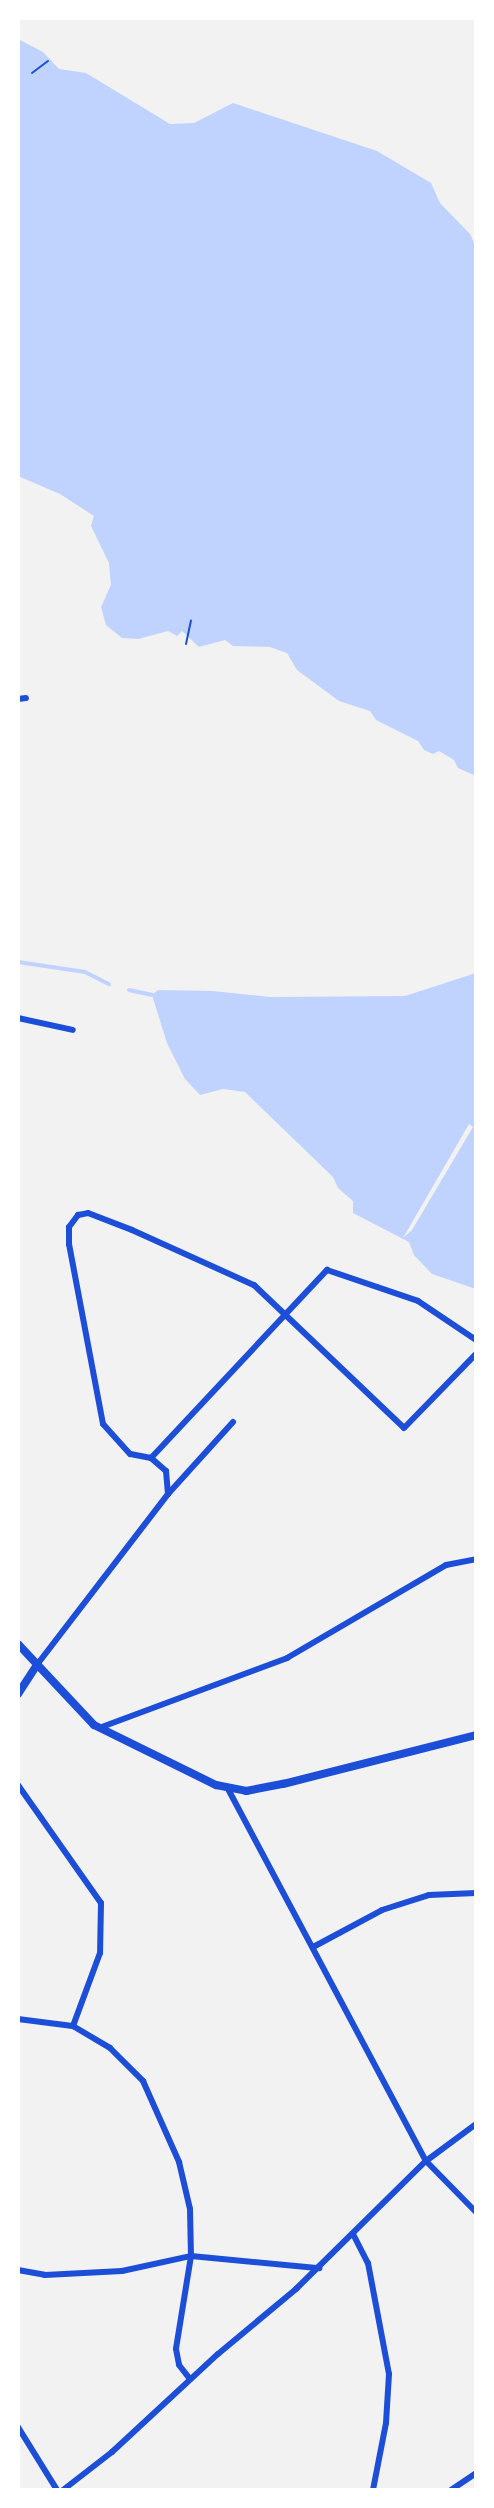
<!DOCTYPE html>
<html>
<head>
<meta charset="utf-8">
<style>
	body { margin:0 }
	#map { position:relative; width:494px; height:2508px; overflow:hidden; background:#f2f2f2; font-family:Arial,sans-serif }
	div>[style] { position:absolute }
	.water>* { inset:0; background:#bfd3fe }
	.pier>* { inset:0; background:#f2f2f2 }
	.stream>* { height:4px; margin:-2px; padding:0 2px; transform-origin:2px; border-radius:2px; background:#bfd3fe }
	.path>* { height:2px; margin:-1px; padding:0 1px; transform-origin:1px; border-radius:1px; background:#1d4ed8 }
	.minor>* { height:6px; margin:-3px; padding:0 3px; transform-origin:3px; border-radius:3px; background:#1d4ed8 }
	.tertiary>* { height:8px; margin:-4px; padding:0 4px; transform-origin:4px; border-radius:4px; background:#1d4ed8 }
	span { translate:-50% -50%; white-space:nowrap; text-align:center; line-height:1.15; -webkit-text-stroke:6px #fff; paint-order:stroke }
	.frame { position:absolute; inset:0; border:20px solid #fff; pointer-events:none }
</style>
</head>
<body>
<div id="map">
	<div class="water">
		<i style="clip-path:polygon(18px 39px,43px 52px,59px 69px,86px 73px,170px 124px,194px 123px,233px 103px,377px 151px,431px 183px,440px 203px,470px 234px,476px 247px,476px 776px,458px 768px,454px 760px,439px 751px,433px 754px,424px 750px,418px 741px,376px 720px,370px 711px,339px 701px,297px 670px,287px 653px,270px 647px,233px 646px,225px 640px,199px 647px,182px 631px,177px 636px,168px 631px,138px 639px,122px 638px,106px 625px,101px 607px,111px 585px,109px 563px,91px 526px,94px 516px,60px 494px,18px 476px)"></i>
		<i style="clip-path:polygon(476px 973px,476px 1289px,432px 1274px,414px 1255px,409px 1242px,353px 1213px,353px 1201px,338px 1188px,333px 1177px,245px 1092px,223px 1089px,200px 1095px,185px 1079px,167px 1043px,152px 995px,158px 990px,212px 991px,270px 997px,405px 996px)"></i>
	</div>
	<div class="pier">
		<i style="clip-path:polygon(469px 1124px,473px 1127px,412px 1230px,403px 1238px)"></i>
	</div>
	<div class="stream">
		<i style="left:18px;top:962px;width:68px;rotate:8.5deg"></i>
		<i style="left:85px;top:972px;width:27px;rotate:27deg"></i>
		<i style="left:129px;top:990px;width:24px;rotate:12deg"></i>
	</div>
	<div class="path">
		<i style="left:32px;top:73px;width:20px;rotate:-37deg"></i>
		<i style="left:186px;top:644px;width:24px;rotate:-78deg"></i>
	</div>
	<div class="minor">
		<i style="left:18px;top:699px;width:8px;rotate:-7deg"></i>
		<i style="left:18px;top:1018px;width:56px;rotate:12.3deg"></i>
		<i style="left:151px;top:1458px;width:21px;rotate:-169deg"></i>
		<i style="left:130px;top:1454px;width:40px;rotate:-132deg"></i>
		<i style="left:103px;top:1424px;width:183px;rotate:-100.7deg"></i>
		<i style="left:69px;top:1244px;width:17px;rotate:-90deg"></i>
		<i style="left:69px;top:1227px;width:15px;rotate:-53deg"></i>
		<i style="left:78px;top:1215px;width:10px;rotate:-11deg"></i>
		<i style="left:88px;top:1213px;width:47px;rotate:21.1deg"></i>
		<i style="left:132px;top:1230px;width:134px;rotate:24.3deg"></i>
		<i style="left:254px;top:1285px;width:207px;rotate:43.6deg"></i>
		<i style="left:404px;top:1428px;width:103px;rotate:-45.8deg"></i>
		<i style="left:151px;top:1458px;width:258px;rotate:-46.9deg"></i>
		<i style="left:327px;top:1270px;width:96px;rotate:18.8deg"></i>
		<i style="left:418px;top:1301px;width:70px;rotate:33.9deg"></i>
		<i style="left:168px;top:1494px;width:97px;rotate:-47.9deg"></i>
		<i style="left:36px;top:1666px;width:217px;rotate:-52.5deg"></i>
		<i style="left:168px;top:1494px;width:23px;rotate:-95deg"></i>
		<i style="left:166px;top:1471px;width:20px;rotate:-139deg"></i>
		<i style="left:99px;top:1728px;width:201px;rotate:-20.4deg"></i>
		<i style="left:287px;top:1658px;width:184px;rotate:-30.3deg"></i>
		<i style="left:446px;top:1565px;width:31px;rotate:-11deg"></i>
		<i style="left:18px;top:1785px;width:144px;rotate:54.9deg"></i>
		<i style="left:101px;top:1903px;width:50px;rotate:91.1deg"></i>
		<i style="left:100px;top:1953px;width:78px;rotate:110.3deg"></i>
		<i style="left:227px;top:1787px;width:424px;rotate:62deg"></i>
		<i style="left:426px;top:2161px;width:71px;rotate:45.6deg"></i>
		<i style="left:315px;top:1946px;width:76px;rotate:-28.2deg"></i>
		<i style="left:382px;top:1910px;width:49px;rotate:-17.7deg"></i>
		<i style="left:429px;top:1895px;width:47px;rotate:-2.4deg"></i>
		<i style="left:18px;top:2019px;width:55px;rotate:7.3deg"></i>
		<i style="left:73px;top:2026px;width:43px;rotate:30.7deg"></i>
		<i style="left:110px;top:2048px;width:47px;rotate:45deg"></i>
		<i style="left:143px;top:2081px;width:89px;rotate:66deg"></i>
		<i style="left:179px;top:2162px;width:48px;rotate:76.8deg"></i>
		<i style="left:190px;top:2209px;width:47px;rotate:88.8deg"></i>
		<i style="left:191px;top:2256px;width:94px;rotate:99.2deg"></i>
		<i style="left:176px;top:2349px;width:16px;rotate:79deg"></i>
		<i style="left:179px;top:2365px;width:18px;rotate:52deg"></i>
		<i style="left:353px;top:2234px;width:33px;rotate:63deg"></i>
		<i style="left:368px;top:2263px;width:113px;rotate:79.3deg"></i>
		<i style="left:389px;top:2374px;width:49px;rotate:93.5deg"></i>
		<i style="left:386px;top:2423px;width:68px;rotate:101deg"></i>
		<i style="left:18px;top:2270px;width:27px;rotate:10deg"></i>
		<i style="left:45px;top:2275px;width:77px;rotate:-3deg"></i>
		<i style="left:122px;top:2271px;width:71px;rotate:-12.3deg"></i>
		<i style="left:191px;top:2256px;width:129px;rotate:5.4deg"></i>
		<i style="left:18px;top:2427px;width:74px;rotate:58.2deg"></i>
		<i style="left:63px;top:2490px;width:62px;rotate:-37.8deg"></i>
		<i style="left:112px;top:2452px;width:144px;rotate:-42.8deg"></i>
		<i style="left:218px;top:2354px;width:102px;rotate:-39.8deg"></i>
		<i style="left:296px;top:2289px;width:182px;rotate:-44.6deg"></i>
		<i style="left:426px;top:2161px;width:62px;rotate:-36.5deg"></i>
		<i style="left:451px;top:2490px;width:30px;rotate:-34deg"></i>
	</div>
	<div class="tertiary">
		<i style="left:18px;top:1644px;width:111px;rotate:46.8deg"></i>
		<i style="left:94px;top:1725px;width:136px;rotate:26.2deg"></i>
		<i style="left:216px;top:1785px;width:31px;rotate:11deg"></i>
		<i style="left:246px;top:1791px;width:38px;rotate:-11deg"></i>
		<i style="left:283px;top:1784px;width:199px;rotate:-14.2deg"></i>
		<i style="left:18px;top:1694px;width:33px;rotate:-57deg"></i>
	</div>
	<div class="frame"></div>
</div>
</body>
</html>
